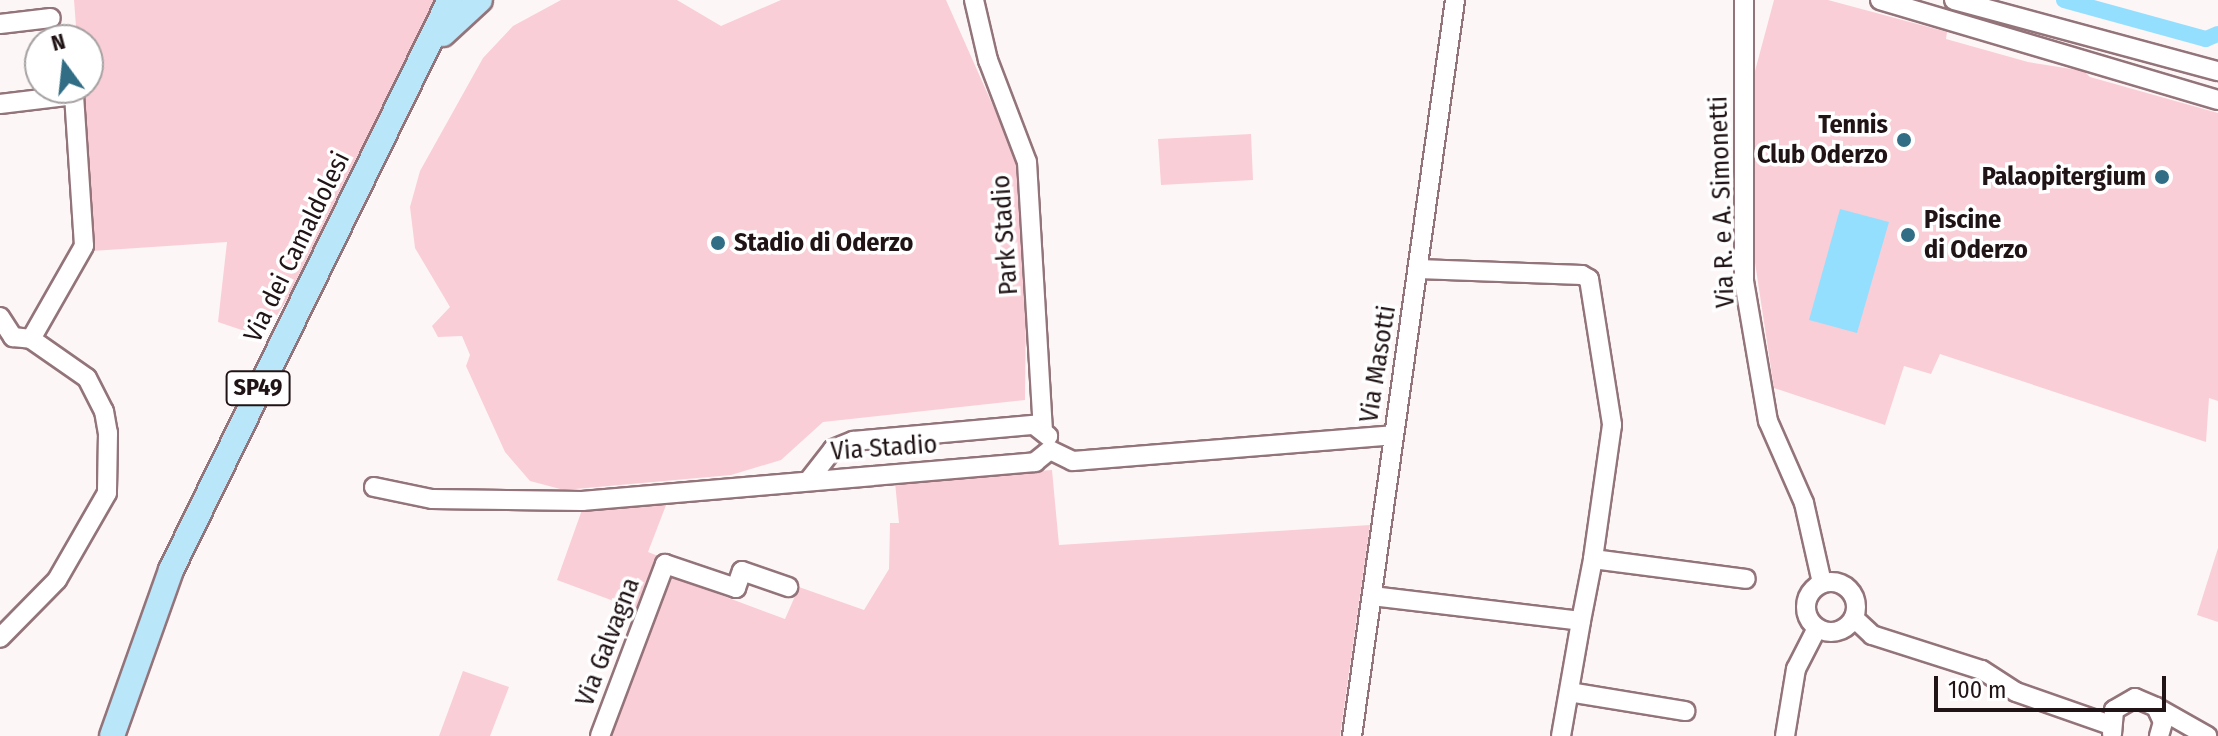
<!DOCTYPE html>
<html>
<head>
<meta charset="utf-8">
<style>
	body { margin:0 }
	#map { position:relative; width:2218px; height:736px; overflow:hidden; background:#fdf6f7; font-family:"Fira Sans Condensed",sans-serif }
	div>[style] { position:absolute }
	.green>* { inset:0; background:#faced6 }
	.water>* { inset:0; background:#95dffe }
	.canal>* { height:16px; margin:-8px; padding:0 8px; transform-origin:8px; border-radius:8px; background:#95dffe }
	.roads { filter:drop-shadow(2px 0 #93747a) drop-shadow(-2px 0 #93747a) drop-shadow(0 2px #93747a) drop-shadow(0 -2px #93747a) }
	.minor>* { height:18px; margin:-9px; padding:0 9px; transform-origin:9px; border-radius:9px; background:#fff }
	.minor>.ring { margin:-9px; padding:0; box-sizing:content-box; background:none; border:18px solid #fff; border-radius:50% }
	.major>* { height:24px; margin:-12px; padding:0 12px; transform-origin:12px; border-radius:12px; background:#b9e6f8 }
	.dots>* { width:22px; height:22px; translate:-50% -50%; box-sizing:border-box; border:4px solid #fff; border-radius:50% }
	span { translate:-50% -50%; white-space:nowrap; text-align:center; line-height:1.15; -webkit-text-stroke:7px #fff; paint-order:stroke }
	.shield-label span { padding:2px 6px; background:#fff; border:2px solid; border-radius:6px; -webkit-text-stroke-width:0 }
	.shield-label { font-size:24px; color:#201416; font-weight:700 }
	.poi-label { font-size:26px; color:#201416; font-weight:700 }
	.right { translate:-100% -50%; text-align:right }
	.left { translate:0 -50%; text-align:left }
	.street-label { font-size:26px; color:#201416 }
	.north { position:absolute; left:24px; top:24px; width:80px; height:80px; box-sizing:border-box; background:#fff; border:2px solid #a6a1a2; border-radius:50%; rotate:345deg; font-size:22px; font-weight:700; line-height:32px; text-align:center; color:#201416 }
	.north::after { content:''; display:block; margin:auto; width:28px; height:36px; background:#316e85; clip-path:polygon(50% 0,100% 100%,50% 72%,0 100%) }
	.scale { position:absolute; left:1934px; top:676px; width:232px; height:36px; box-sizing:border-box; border:4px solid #201416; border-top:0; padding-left:10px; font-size:24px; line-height:28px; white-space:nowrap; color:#201416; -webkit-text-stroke:6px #fff; paint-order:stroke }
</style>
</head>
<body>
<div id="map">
	<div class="green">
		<i style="clip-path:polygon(74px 0,450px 0,345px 210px,263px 337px,218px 322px,227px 242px,92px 251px,80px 88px,88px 88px,88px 40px,77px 40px)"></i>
		<i style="clip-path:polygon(561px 0,677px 0,721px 26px,781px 0,946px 0,1017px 160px,1026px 298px,1025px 400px,823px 422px,781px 460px,731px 475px,564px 490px,530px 481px,505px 452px,466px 366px,470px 355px,462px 336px,438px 337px,432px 326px,450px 307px,415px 248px,410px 207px,420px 171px,483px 58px,513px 26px)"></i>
		<i style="clip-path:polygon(1774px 0,1828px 0,1947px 32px,1946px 39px,2028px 62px,2084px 71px,2090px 77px,2218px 113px,2218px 401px,2209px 398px,2206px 442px,1940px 354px,1931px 374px,1904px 366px,1885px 425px,1774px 388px,1747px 210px,1751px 86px)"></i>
		<i style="clip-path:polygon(1251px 134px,1253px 180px,1161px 185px,1158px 139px)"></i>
		<i style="clip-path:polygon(1052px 470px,1059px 545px,1370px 525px,1340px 736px,608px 736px,667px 575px,785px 619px,799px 587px,864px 610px,889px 569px,890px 523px,899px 523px,895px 482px)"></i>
		<i style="clip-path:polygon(668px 500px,648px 552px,658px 556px,638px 610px,557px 580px,583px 507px)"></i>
		<i style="clip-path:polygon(2218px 548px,2218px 622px,2197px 615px)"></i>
		<i style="clip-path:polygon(463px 671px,509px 687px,490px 736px,439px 736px)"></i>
	</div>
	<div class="water">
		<i style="clip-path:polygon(1840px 209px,1889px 222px,1857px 333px,1809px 320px)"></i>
	</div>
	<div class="canal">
		<i style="left:2064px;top:0;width:147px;rotate:15.4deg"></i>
		<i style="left:2206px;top:39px;width:13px;rotate:-23deg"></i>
	</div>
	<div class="roads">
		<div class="minor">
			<i style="left:974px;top:0;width:62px;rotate:76.9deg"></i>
			<i style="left:988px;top:60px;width:109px;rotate:69.1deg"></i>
			<i style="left:1027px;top:162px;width:266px;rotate:86.6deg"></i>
			<i style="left:1744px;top:0;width:281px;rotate:90deg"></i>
			<i style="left:1744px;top:281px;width:142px;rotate:80.3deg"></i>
			<i style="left:1768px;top:421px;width:90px;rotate:66.3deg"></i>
			<i style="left:1804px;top:503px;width:82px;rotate:77.3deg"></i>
			<i style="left:1880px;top:0;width:352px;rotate:16.5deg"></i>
			<i style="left:1954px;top:0;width:273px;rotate:15.1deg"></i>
			<i style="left:0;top:24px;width:51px;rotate:-6.7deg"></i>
			<i style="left:0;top:104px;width:75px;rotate:-6.9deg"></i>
			<i style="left:74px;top:95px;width:151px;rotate:86.2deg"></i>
			<i style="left:84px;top:246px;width:107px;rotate:119.7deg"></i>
			<i style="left:1418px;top:269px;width:164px;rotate:2.1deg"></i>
			<i style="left:1582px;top:275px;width:8px;rotate:30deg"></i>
			<i style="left:1589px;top:279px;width:148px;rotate:81deg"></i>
			<i style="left:1612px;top:425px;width:135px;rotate:98.1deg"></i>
			<i style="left:0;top:317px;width:24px;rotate:57deg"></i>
			<i style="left:13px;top:337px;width:18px;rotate:6deg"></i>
			<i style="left:31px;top:339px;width:68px;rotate:34.9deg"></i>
			<i style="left:87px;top:378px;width:37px;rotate:63deg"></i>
			<i style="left:104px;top:411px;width:22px;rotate:80deg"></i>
			<i style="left:108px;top:433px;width:60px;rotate:91deg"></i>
			<i style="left:107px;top:493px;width:100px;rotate:119.9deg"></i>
			<i style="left:57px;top:580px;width:81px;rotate:134.5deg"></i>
			<i style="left:1050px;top:450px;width:25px;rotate:26deg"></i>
			<i style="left:1073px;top:461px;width:321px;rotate:-4.6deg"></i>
			<i style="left:809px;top:480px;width:39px;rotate:-52deg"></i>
			<i style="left:833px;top:449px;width:22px;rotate:-22deg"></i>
			<i style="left:853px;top:441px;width:182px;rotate:-5.1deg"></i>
			<i style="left:1034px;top:425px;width:18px;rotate:38deg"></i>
			<i style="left:374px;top:487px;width:59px;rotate:11.7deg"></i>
			<i style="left:432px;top:499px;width:150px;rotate:0.8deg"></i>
			<i style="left:582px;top:501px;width:455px;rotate:-4.9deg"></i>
			<i style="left:1035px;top:462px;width:19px;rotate:-39deg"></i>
			<i class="ring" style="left:1806px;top:582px;width:32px;height:32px"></i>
			<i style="left:1372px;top:596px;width:210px;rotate:6.8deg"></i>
			<i style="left:1581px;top:621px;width:63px;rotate:-79deg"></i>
			<i style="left:1593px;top:559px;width:154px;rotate:7.4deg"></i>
			<i style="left:1854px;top:618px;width:25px;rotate:43deg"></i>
			<i style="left:1872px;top:635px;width:115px;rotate:17.7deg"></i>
			<i style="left:1982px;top:670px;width:40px;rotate:32.9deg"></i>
			<i style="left:2016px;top:692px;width:100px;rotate:19.3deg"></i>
			<i style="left:1569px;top:692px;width:118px;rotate:9.3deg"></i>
			<i style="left:2156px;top:707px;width:59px;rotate:29.6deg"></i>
			<i style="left:2112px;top:734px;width:24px;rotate:-85deg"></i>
			<i style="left:2114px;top:710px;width:24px;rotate:-30deg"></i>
			<i style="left:2135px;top:698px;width:23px;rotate:23deg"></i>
			<i style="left:2156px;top:707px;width:17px;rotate:65deg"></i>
			<i style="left:2163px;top:722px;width:15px;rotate:106deg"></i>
			<i style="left:600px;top:736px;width:184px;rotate:-69.3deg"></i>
			<i style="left:665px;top:564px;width:75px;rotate:18.7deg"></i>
			<i style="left:736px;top:588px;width:18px;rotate:-71deg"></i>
			<i style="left:742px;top:571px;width:49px;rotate:19.2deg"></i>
			<i style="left:1352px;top:736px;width:743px;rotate:-82.03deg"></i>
			<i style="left:1561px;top:736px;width:117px;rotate:-80.1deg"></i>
			<i style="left:1785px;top:736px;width:68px;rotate:-80.7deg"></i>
			<i style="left:1796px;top:669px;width:46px;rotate:-62.9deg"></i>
		</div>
		<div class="major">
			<i style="left:443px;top:34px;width:50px;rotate:-42.6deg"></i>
			<i style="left:112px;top:736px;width:176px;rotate:-70.4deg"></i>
			<i style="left:171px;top:570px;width:635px;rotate:-63.92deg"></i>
		</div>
	</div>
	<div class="dots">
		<i style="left:1904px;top:140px;background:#316e85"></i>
		<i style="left:2162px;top:177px;background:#316e85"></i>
		<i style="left:1908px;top:235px;background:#316e85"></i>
		<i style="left:718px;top:243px;background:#316e85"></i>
	</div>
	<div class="shield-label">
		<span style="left:258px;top:388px">SP49</span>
	</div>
	<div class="poi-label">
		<span class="right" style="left:1888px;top:140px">Tennis<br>Club Oderzo</span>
		<span class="right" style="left:2146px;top:177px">Palaopitergium</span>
		<span class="left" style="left:1924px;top:235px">Piscine<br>di Oderzo</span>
		<span class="left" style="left:734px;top:243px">Stadio di Oderzo</span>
	</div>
	<div class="street-label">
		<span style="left:1722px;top:202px;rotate:-92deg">Via R. e A. Simonetti</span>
		<span style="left:1005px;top:235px;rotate:-94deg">Park Stadio</span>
		<span style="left:297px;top:247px;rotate:-64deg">Via dei Camaldolesi</span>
		<span style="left:1378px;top:364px;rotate:-81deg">Via Masotti</span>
		<span style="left:884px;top:448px;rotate:-4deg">Via Stadio</span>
		<span style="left:608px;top:642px;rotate:-69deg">Via Galvagna</span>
	</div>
	<div class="north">N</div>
	<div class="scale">100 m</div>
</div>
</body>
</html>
